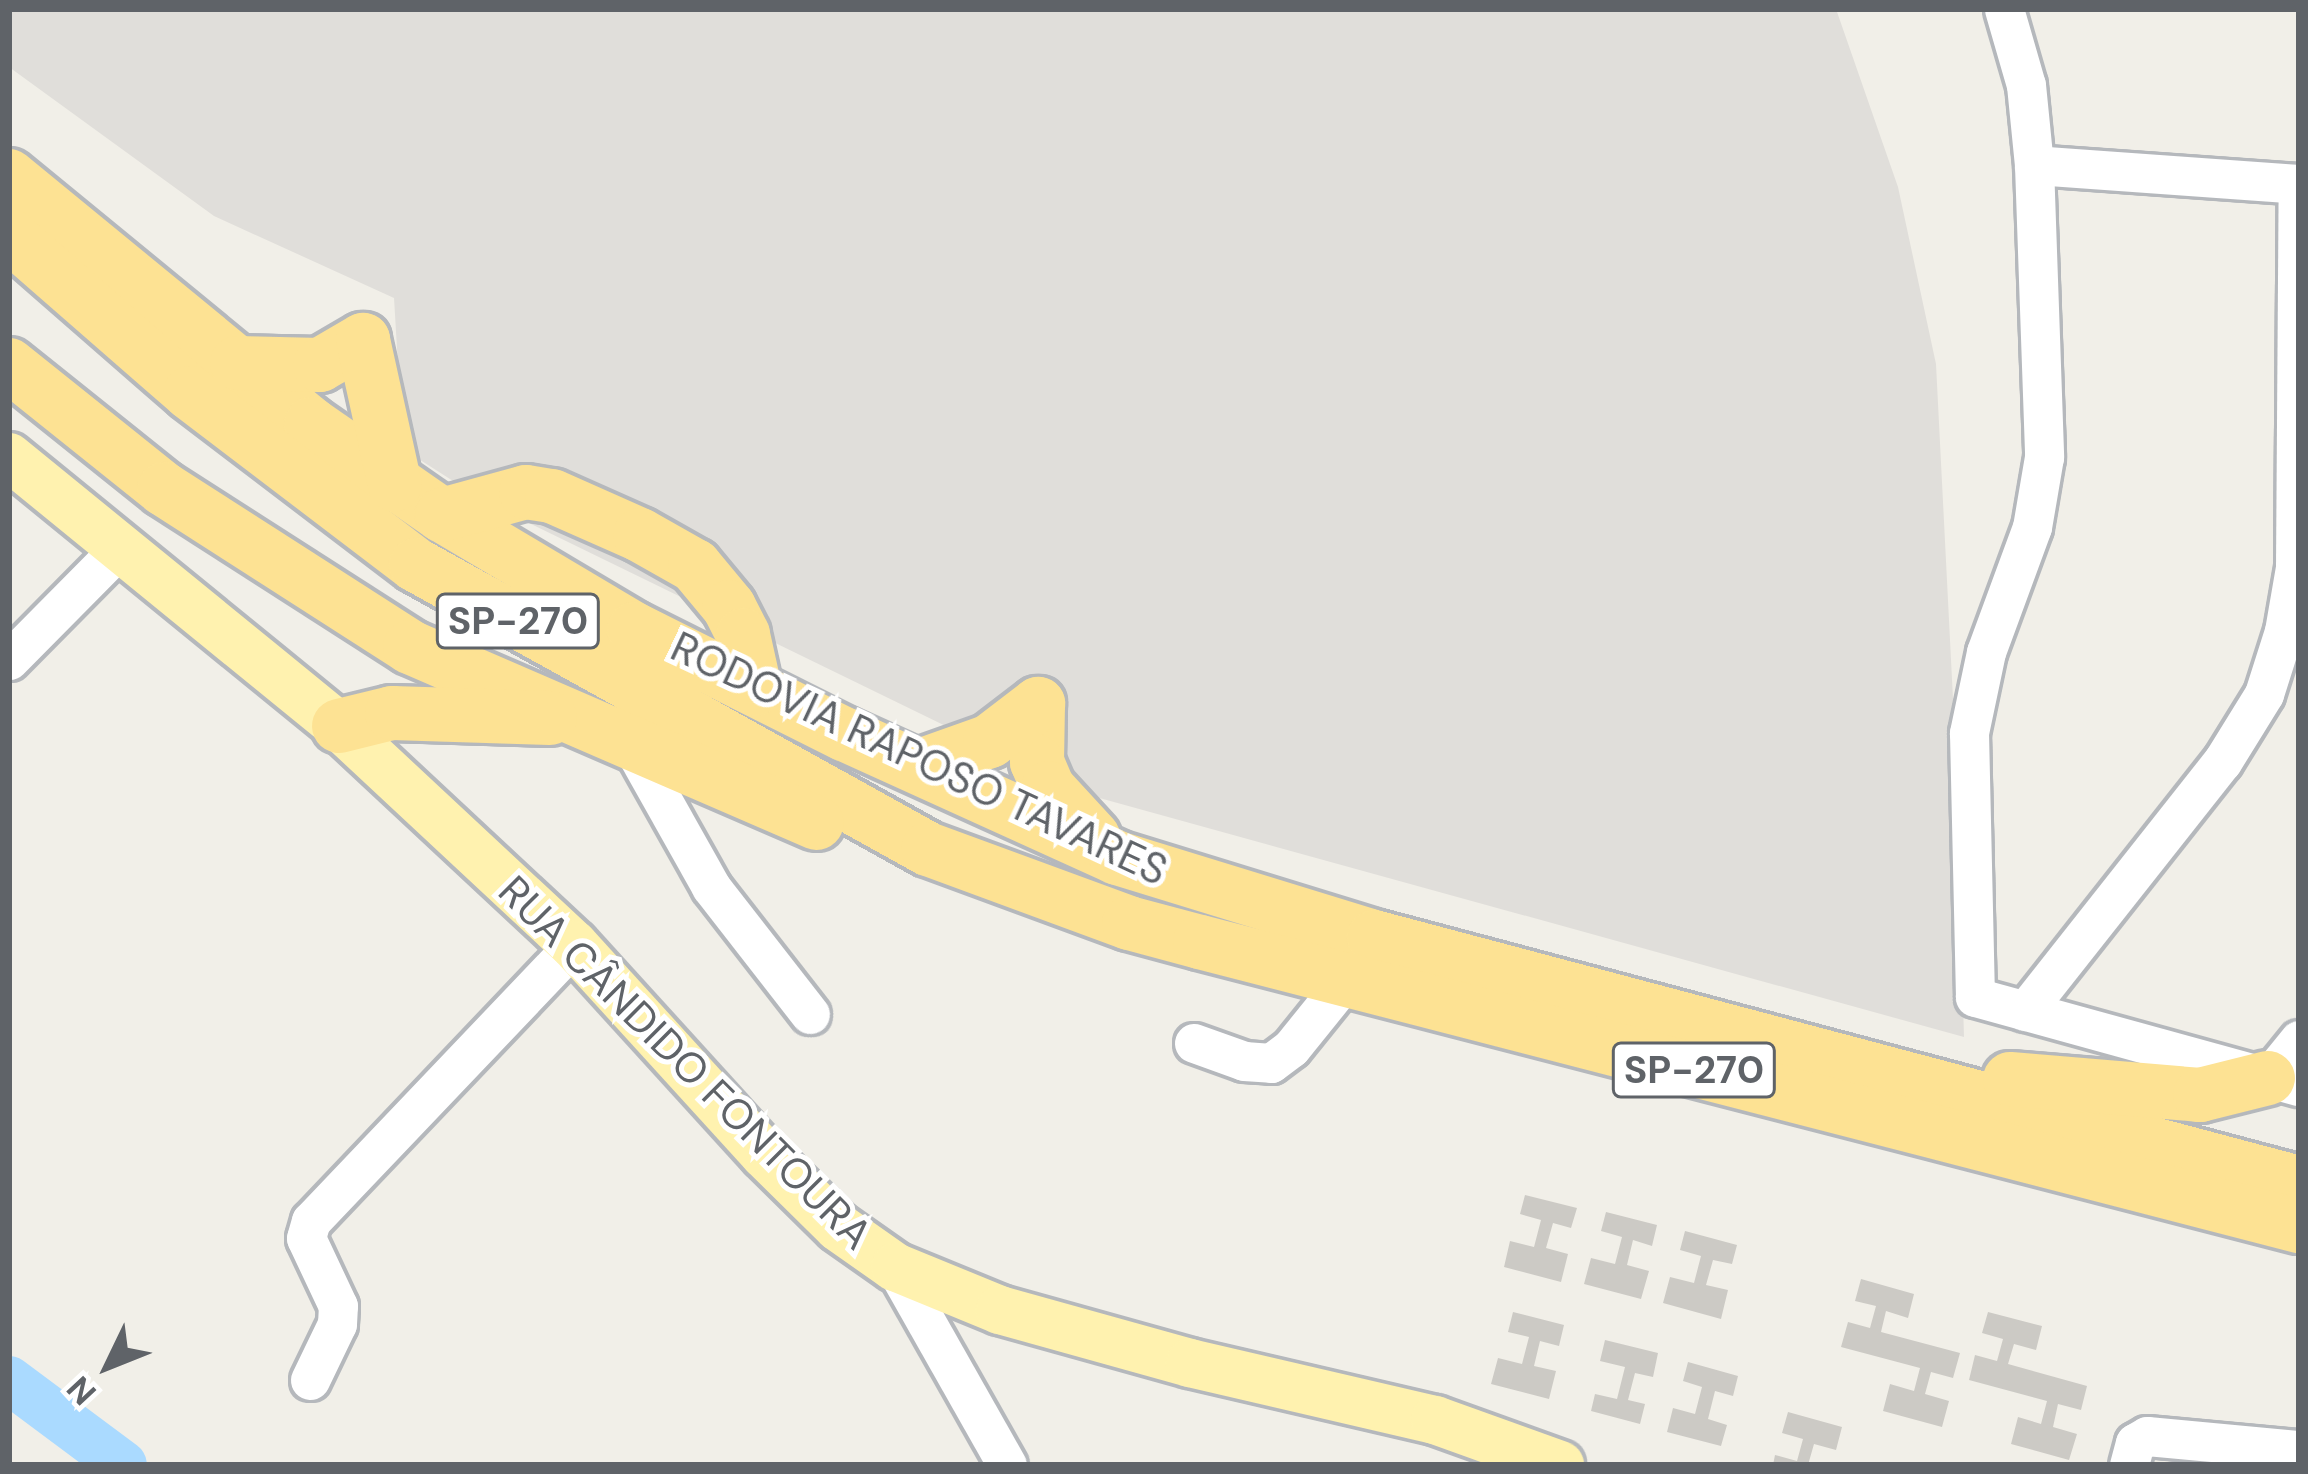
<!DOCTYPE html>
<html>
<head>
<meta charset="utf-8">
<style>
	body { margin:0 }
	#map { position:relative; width:2308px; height:1474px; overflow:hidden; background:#f1efe8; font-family:"DM Sans",sans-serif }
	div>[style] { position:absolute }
	.industrial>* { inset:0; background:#e0deda }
	.river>* { height:48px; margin:-24px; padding:0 24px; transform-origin:24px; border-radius:24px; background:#aadaff }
	.building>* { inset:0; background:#cccac5 }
	.roads { filter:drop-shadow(3px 0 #b5b8bc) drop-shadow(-3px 0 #b5b8bc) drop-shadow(0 3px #b5b8bc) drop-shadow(0 -3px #b5b8bc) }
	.minor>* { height:39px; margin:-19.5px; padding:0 19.5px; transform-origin:19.5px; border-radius:19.5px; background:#fff }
	.major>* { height:48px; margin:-24px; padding:0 24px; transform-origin:24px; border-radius:24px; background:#fff2af }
	.highway>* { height:54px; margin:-27px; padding:0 27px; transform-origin:27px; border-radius:27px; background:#fde293 }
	span { translate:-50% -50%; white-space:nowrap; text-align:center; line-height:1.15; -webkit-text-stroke:10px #fff; paint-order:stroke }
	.shield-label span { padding:3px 9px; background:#fff; border:3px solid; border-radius:9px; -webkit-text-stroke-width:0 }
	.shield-label { font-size:39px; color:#5f6368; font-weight:700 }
	.street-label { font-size:42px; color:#5f6368 }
	.frame { position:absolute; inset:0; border:12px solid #5f6368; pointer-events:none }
	.north { position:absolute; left:48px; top:1306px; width:120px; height:120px; -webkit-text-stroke:9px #fff; paint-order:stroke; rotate:227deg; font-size:33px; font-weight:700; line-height:48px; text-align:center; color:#5f6368 }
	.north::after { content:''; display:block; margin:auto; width:42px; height:54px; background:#5f6368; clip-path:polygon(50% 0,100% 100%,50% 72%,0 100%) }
</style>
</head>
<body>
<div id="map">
	<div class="industrial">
		<i style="clip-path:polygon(9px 9px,1836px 9px,1898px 187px,1936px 364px,1956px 758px,1964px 1037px,1085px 794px,486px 502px,403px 449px,394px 298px,214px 216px,9px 67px)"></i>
	</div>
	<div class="river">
		<i style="left:9px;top:1380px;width:142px;rotate:36.7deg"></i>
	</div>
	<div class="building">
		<i style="clip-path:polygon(1525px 1195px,1577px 1208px,1571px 1228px,1553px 1223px,1546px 1248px,1568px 1254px,1561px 1282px,1504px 1267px,1510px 1241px,1534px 1247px,1541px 1220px,1520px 1214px)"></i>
		<i style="clip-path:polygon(1606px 1212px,1657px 1225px,1652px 1246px,1633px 1240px,1627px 1265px,1649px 1271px,1641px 1299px,1584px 1284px,1591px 1258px,1615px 1264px,1622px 1237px,1601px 1231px)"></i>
		<i style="clip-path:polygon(1685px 1231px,1737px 1245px,1732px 1264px,1713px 1260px,1706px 1285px,1728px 1290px,1721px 1319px,1663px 1303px,1670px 1277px,1694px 1283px,1701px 1256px,1680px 1250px)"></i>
		<i style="clip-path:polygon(1861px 1279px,1914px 1294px,1908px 1318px,1886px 1311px,1881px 1332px,1960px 1353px,1953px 1378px,1931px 1372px,1925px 1394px,1949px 1401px,1942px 1427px,1883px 1411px,1890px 1384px,1914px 1391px,1920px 1368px,1841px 1347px,1848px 1322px,1870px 1328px,1876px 1306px,1855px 1301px)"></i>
		<i style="clip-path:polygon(1513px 1312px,1564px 1325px,1559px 1346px,1540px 1341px,1534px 1366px,1556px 1371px,1549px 1399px,1491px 1384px,1498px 1358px,1522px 1364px,1529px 1337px,1508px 1332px)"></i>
		<i style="clip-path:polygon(1988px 1312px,2042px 1326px,2036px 1350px,2014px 1344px,2008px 1364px,2087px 1386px,2081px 1410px,2058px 1404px,2053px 1427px,2077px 1434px,2069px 1460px,2011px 1444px,2018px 1417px,2041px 1424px,2047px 1401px,1969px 1380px,1975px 1355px,1997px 1361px,2003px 1339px,1982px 1333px)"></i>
		<i style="clip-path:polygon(1605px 1340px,1658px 1353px,1653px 1377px,1635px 1373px,1628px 1400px,1645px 1404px,1640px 1424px,1591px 1411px,1595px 1394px,1617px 1399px,1625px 1367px,1600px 1361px)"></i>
		<i style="clip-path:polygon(1688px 1362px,1738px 1376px,1733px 1396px,1715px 1391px,1708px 1419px,1727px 1425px,1721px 1446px,1667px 1432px,1673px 1408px,1695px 1414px,1702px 1387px,1683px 1381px)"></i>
		<i style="clip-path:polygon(1788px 1412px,1842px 1427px,1836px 1450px,1814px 1444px,1808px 1465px,1773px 1465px,1775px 1455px,1797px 1461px,1803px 1439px,1782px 1433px)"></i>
	</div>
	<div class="roads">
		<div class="minor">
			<i style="left:2004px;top:9px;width:79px;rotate:73.9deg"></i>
			<i style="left:2026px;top:85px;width:80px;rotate:84.3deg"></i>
			<i style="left:2034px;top:165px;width:292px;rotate:88deg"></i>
			<i style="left:2044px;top:457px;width:71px;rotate:99.7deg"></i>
			<i style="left:2032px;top:527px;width:133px;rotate:110.2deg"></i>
			<i style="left:1986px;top:652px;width:83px;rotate:101.9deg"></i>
			<i style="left:1969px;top:733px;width:264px;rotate:88.7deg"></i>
			<i style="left:1975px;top:997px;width:336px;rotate:15.4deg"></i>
			<i style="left:2034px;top:165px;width:266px;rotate:4.1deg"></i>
			<i style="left:9px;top:660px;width:159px;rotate:-45.3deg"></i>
			<i style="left:632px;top:746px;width:162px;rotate:60.7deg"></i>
			<i style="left:711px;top:887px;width:161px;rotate:52.1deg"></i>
			<i style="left:2025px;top:1011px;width:318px;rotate:-51.7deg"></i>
			<i style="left:2222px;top:762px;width:80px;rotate:-58.3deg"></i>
			<i style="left:2264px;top:694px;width:66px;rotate:-72.4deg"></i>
			<i style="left:2284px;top:631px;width:65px;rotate:-80.2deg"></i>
			<i style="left:2295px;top:567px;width:383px;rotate:-89.6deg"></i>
			<i style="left:1194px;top:1043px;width:53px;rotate:19.8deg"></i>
			<i style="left:1244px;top:1061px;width:27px;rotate:4deg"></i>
			<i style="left:1271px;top:1063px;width:25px;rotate:-37deg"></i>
			<i style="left:1291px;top:1048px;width:86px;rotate:-51.1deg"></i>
			<i style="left:2268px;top:1078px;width:49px;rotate:-50.8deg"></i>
			<i style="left:895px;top:1267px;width:227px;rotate:60.5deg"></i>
			<i style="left:310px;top:1380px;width:62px;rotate:-64.3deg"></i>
			<i style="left:337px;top:1324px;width:18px;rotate:-87deg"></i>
			<i style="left:338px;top:1306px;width:75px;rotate:-115.2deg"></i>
			<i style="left:306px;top:1238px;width:18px;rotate:-74deg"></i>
			<i style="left:311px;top:1221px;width:381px;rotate:-46.4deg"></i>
			<i style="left:2129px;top:1465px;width:23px;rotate:-75deg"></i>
			<i style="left:2135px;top:1443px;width:14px;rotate:-30deg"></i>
			<i style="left:2147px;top:1436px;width:153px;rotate:5.3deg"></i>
		</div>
		<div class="major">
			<i style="left:9px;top:457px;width:426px;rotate:39.2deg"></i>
			<i style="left:339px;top:726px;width:321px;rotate:43deg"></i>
			<i style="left:574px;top:945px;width:282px;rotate:47.7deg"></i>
			<i style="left:764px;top:1154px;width:104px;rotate:44.6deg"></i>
			<i style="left:838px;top:1227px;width:70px;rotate:35.1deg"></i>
			<i style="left:895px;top:1267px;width:113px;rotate:22.3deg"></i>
			<i style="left:1000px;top:1310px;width:197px;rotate:15.6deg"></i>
			<i style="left:1190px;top:1363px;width:252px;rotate:13.1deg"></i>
			<i style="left:1435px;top:1420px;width:133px;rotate:19.8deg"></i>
		</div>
		<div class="highway">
			<i style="left:9px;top:176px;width:391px;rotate:39.4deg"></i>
			<i style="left:311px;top:424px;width:160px;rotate:34.8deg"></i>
			<i style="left:442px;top:515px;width:223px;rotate:30.7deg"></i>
			<i style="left:634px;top:629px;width:235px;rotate:26.6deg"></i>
			<i style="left:844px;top:734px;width:300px;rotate:24.4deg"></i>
			<i style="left:1117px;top:858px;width:269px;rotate:17.1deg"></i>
			<i style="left:1374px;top:937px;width:957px;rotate:14.89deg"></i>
			<i style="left:9px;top:235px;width:240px;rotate:41.1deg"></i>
			<i style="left:190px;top:393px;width:284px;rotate:37.3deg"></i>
			<i style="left:416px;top:565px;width:585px;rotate:29.02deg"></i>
			<i style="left:928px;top:849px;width:214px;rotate:20.2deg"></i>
			<i style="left:1129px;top:923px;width:73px;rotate:15deg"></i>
			<i style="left:1200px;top:942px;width:1135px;rotate:14.49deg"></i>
			<i style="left:237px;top:363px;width:83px;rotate:1.4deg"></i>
			<i style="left:320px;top:365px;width:50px;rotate:-30.2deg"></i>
			<i style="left:363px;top:340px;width:148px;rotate:77.6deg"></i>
			<i style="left:9px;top:365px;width:198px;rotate:38.7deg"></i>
			<i style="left:164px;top:489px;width:292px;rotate:32.7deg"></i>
			<i style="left:410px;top:647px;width:443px;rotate:23.4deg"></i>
			<i style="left:442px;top:515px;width:87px;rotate:-15.3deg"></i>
			<i style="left:526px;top:492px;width:26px;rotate:9deg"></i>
			<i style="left:552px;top:496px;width:96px;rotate:23.9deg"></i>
			<i style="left:640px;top:535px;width:63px;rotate:29.4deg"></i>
			<i style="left:695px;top:566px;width:53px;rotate:50.3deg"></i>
			<i style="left:729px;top:607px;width:31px;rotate:63deg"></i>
			<i style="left:743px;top:635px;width:55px;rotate:77.5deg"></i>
			<i style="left:1038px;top:704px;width:58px;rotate:91deg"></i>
			<i style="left:1037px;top:762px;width:28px;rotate:67deg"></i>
			<i style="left:1048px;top:788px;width:67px;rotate:47.4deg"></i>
			<i style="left:339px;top:726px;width:55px;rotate:-13.8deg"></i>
			<i style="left:392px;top:713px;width:158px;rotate:1.8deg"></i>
			<i style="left:920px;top:766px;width:74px;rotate:-19.7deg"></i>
			<i style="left:990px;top:741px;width:61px;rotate:-37.6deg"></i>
			<i style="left:2010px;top:1079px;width:191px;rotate:4.8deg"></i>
			<i style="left:2200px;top:1095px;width:70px;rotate:-14deg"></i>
		</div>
	</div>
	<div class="shield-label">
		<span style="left:518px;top:621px">SP-270</span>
		<span style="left:1694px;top:1070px">SP-270</span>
	</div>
	<div class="street-label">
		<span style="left:919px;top:759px;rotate:25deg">RODOVIA RAPOSO TAVARES</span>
		<span style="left:685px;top:1063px;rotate:45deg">RUA CÂNDIDO FONTOURA</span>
	</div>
	<div class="frame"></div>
	<div class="north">N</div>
</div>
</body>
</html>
